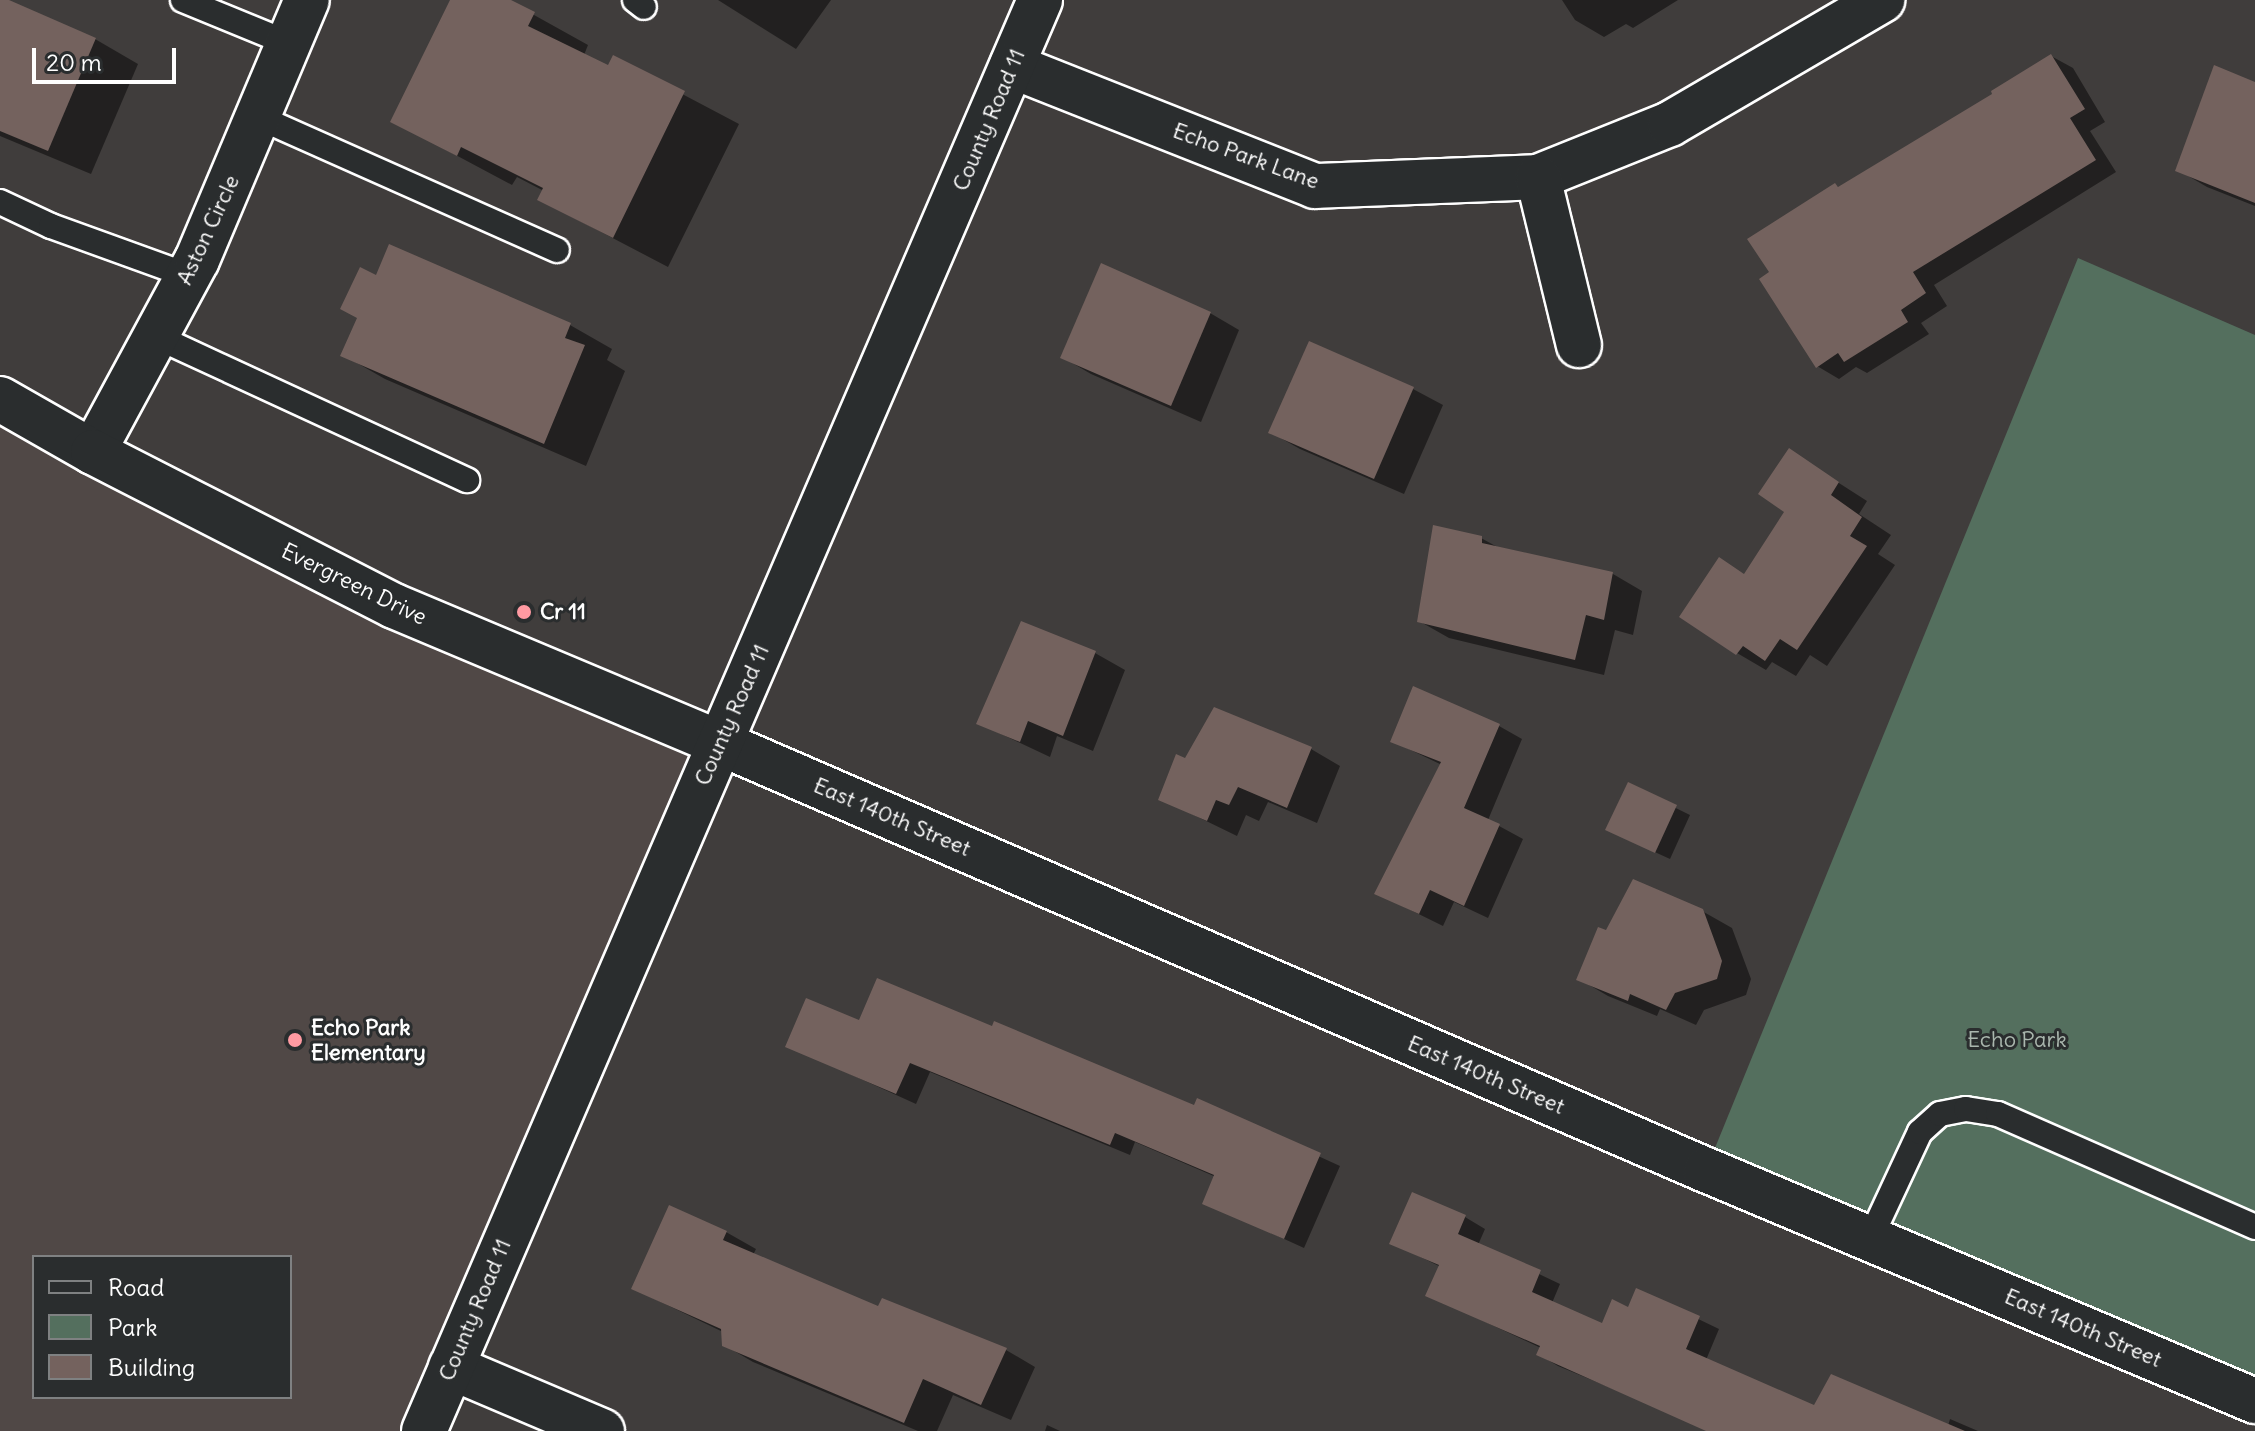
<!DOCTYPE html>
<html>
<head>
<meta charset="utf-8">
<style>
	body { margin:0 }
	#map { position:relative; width:2255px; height:1431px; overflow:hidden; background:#403d3c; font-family:Delius,sans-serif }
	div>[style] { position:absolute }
	.built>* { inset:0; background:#504846 }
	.green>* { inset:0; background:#546f5e }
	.shadow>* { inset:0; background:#0007 }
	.building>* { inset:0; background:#74625e }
	.roads { filter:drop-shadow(2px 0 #fff) drop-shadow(-2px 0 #fff) drop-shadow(0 2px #fff) drop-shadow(0 -2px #fff) }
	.service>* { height:24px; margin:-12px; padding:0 12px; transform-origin:12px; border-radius:12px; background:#2a2d2e }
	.minor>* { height:44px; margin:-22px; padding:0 22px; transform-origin:22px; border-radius:22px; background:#2a2d2e }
	.tertiary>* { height:44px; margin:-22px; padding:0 22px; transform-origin:22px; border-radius:22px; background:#2a2d2e }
	.dots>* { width:22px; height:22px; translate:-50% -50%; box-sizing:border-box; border:4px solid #2a2d2e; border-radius:50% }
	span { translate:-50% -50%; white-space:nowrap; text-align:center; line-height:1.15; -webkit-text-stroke:6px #2a2d2e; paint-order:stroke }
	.street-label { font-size:22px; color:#fff }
	.poi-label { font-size:22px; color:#fff; font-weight:700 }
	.left { translate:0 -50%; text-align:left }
	.park-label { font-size:22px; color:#aab7ae }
	.legend { position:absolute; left:32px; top:1255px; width:260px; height:144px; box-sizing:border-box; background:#2a2d2e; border:2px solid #7f8182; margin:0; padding:10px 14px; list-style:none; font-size:24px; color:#fff }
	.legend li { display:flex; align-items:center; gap:16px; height:40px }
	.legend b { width:40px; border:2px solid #7f8182 }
	.scale { position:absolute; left:32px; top:48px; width:144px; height:36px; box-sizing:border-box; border:4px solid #fff; border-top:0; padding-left:10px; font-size:24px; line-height:28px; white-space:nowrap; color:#fff; -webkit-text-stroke:6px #2a2d2e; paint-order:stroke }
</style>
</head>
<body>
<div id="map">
	<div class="built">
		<i style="clip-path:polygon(evenodd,0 399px,720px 743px,424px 1431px,0 1431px,0 399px,34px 1257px,290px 1257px,290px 1397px,34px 1397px,34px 1257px)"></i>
	</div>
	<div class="green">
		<i style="clip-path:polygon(2078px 258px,2255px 335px,2255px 1401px,1706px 1170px)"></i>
	</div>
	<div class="shadow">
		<i style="clip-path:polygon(0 0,95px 39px,138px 64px,91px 174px,0 136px)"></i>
		<i style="clip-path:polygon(453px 0,507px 0,588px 45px,584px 55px,609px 67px,614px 58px,739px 124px,668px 267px,540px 200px,544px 191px,517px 177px,512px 185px,392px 121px)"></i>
		<i style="clip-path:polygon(718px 0,831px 0,796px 49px)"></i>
		<i style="clip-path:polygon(1562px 0,1678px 0,1633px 28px,1626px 24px,1604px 37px,1575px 20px)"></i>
		<i style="clip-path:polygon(2051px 56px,2073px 68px,2105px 122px,2090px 131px,2116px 172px,1934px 285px,1947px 306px,1921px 323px,1929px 334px,1867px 373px,1856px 367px,1839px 379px,1817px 366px,1772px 273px,1835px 185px,1840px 188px,1995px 94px)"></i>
		<i style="clip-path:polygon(2255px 84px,2255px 206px,2207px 187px,2178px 170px)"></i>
		<i style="clip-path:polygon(377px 278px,570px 325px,612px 349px,607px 360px,625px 371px,586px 466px,385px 379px,343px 355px)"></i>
		<i style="clip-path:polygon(1210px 313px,1239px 330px,1201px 422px,1091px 374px,1062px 357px)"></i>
		<i style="clip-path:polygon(1310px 344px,1413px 389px,1443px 405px,1404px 494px,1300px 449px,1270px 432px)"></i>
		<i style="clip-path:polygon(1789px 451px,1867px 501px,1859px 514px,1891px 535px,1878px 554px,1895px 565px,1827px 666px,1810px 655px,1796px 676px,1772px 662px,1766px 670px,1737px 653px,1720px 560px,1745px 575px,1786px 512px)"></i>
		<i style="clip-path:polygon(1481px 538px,1501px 549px,1613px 574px,1642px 591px,1633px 635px,1615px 630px,1604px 675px,1449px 638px,1419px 621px)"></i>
		<i style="clip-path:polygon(1022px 624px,1095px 653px,1125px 670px,1093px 751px,1057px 736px,1050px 757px,978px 723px)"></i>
		<i style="clip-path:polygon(1215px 709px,1311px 749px,1340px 766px,1317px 823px,1268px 802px,1259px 821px,1246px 815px,1237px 836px,1161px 799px)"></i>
		<i style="clip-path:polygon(1499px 726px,1522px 739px,1488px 820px,1523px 839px,1488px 918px,1454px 902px,1443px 926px,1376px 893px,1442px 765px,1392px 741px)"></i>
		<i style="clip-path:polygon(1629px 785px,1690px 815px,1670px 859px,1622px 837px)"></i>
		<i style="clip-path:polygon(1702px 911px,1732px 928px,1751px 979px,1746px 995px,1704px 1010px,1696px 1025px,1660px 1009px,1657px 1016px,1608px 996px,1579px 979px)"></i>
		<i style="clip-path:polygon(860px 1023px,1195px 1108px,1198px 1101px,1340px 1166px,1304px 1248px,1205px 1203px,1216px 1177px,1135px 1142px,1130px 1155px,930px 1072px,916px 1104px,788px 1046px)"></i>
		<i style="clip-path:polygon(1465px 1217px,1485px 1229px,1478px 1245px,1560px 1284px,1552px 1303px,1603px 1326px,1629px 1310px,1638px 1290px,1719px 1329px,1706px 1360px,1814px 1407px,1948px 1426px,1950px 1419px,1978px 1431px,1715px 1431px,1558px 1366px,1538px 1354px,1541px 1348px,1428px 1295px,1441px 1267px,1392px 1243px)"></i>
		<i style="clip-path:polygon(726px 1232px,756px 1249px,753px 1255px,879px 1309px,1006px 1350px,1035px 1367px,1011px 1420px,953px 1395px,937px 1431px,918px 1431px,753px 1362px,724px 1345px,723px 1332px,634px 1289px)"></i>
		<i style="clip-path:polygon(1047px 1425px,1060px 1431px,1045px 1431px)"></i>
	</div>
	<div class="building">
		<i style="clip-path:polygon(0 0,9px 0,96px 38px,48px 151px,0 131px)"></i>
		<i style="clip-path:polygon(450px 0,511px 0,535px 12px,528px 26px,608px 65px,613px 55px,685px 91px,613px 238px,537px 200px,543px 188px,461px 147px,457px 156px,390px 122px)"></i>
		<i style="clip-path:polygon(2051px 54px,2085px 109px,2070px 118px,2096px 160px,1913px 272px,1926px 293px,1901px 310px,1908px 322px,1844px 362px,1838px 353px,1816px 368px,1759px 279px,1769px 272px,1747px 239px,1835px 183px,1838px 187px,1992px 94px,1991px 91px)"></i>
		<i style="clip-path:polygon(2214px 65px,2255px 82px,2255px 203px,2175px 171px)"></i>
		<i style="clip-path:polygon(389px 244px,571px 323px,565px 338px,585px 345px,544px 444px,340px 356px,357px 318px,340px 309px,360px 267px,376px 275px)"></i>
		<i style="clip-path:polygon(1101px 263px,1211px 312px,1171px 406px,1060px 358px)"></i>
		<i style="clip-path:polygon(1309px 341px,1414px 387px,1374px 479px,1268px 433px)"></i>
		<i style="clip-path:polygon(1789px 448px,1839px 482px,1831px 495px,1862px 517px,1850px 536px,1867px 546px,1797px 650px,1780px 639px,1765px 661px,1743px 646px,1736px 655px,1679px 617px,1719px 557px,1744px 574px,1784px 512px,1758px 494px)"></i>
		<i style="clip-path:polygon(1433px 525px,1482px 536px,1482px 543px,1613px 572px,1604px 620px,1586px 615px,1575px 660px,1417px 622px)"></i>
		<i style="clip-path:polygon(1021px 621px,1096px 651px,1063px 736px,1028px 721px,1020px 742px,976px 724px)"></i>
		<i style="clip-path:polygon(1413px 686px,1500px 724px,1464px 808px,1500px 824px,1464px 906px,1430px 890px,1419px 914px,1374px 894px,1441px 762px,1390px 742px)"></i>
		<i style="clip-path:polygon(1214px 707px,1312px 747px,1287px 808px,1238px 787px,1229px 805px,1216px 800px,1207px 821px,1158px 800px,1176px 754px,1185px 758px)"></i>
		<i style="clip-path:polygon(1628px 782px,1677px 805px,1655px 853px,1605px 830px)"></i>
		<i style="clip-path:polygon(1633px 879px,1703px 909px,1722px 961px,1717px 979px,1675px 993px,1666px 1010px,1630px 994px,1628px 1001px,1576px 980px,1598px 927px,1606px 930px)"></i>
		<i style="clip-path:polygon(877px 978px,992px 1026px,994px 1021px,1194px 1105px,1197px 1098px,1321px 1153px,1284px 1239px,1202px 1204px,1214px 1175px,1115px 1133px,1110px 1145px,910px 1063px,896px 1094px,785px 1047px,806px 998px,859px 1020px)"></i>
		<i style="clip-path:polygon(1412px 1192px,1466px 1215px,1458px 1234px,1541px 1270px,1532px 1292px,1602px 1323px,1612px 1299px,1628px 1307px,1636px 1288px,1700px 1316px,1686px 1349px,1814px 1405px,1831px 1374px,1965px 1431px,1706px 1431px,1536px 1355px,1540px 1346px,1425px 1296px,1439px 1265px,1389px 1244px)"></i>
		<i style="clip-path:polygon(669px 1205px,727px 1231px,723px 1240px,878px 1306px,882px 1298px,1007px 1348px,981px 1405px,923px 1379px,904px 1423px,722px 1346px,721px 1329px,631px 1289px)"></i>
	</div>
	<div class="roads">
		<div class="service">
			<i style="left:183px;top:0;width:113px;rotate:22.3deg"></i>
			<i style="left:635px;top:0;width:11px;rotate:38deg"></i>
			<i style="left:258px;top:117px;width:327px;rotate:24deg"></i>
			<i style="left:0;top:202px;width:56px;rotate:25.2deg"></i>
			<i style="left:51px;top:226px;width:147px;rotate:19.9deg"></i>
			<i style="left:155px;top:336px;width:344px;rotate:24.8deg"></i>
			<i style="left:1870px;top:1239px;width:118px;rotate:-65deg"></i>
			<i style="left:1920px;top:1132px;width:27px;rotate:-42deg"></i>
			<i style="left:1940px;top:1114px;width:26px;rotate:-11deg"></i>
			<i style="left:1966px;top:1109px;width:32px;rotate:9deg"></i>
			<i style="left:1998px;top:1114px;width:281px;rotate:23.7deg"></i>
		</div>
		<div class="minor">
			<i style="left:1012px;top:66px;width:326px;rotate:21.6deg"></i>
			<i style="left:1315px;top:186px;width:223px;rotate:-2.3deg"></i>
			<i style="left:1538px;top:177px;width:142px;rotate:-21.9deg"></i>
			<i style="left:1670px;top:124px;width:246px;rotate:-30.3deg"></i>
			<i style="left:1538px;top:177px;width:173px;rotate:76.3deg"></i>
			<i style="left:93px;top:452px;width:218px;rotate:-61.6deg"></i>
			<i style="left:197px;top:260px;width:282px;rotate:-67.1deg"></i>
			<i style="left:720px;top:743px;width:1074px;rotate:23.42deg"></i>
			<i style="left:1706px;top:1170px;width:596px;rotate:22.82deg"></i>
			<i style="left:451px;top:1367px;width:164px;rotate:23deg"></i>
		</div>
		<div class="tertiary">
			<i style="left:0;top:399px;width:107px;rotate:29.7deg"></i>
			<i style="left:93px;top:452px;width:338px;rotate:27.1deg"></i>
			<i style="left:394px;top:606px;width:354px;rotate:22.8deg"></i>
			<i style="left:424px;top:1431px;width:1558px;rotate:-66.71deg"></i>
		</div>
	</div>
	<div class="dots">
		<i style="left:524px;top:612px;background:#ff9aa2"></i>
		<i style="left:295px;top:1040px;background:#ff9aa2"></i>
	</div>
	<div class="street-label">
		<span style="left:989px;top:120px;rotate:-67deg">County Road 11</span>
		<span style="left:1246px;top:156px;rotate:20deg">Echo Park Lane</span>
		<span style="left:208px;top:230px;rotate:-65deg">Aston Circle</span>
		<span style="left:354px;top:584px;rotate:26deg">Evergreen Drive</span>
		<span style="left:732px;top:715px;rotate:-66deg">County Road 11</span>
		<span style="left:892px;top:817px;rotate:23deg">East 140th Street</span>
		<span style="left:1486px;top:1075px;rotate:23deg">East 140th Street</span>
		<span style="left:475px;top:1310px;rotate:-67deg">County Road 11</span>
		<span style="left:2083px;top:1328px;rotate:23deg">East 140th Street</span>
	</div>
	<div class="poi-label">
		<span class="left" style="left:540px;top:612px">Cr 11</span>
		<span class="left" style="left:311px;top:1040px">Echo Park<br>Elementary</span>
	</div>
	<div class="park-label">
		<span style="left:2017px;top:1040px">Echo Park</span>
	</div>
	<ul class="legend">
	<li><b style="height:10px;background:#2a2d2e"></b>Road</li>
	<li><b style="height:22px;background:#546f5e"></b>Park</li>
	<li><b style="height:22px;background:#74625e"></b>Building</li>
	</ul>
	<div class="scale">20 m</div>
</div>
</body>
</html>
